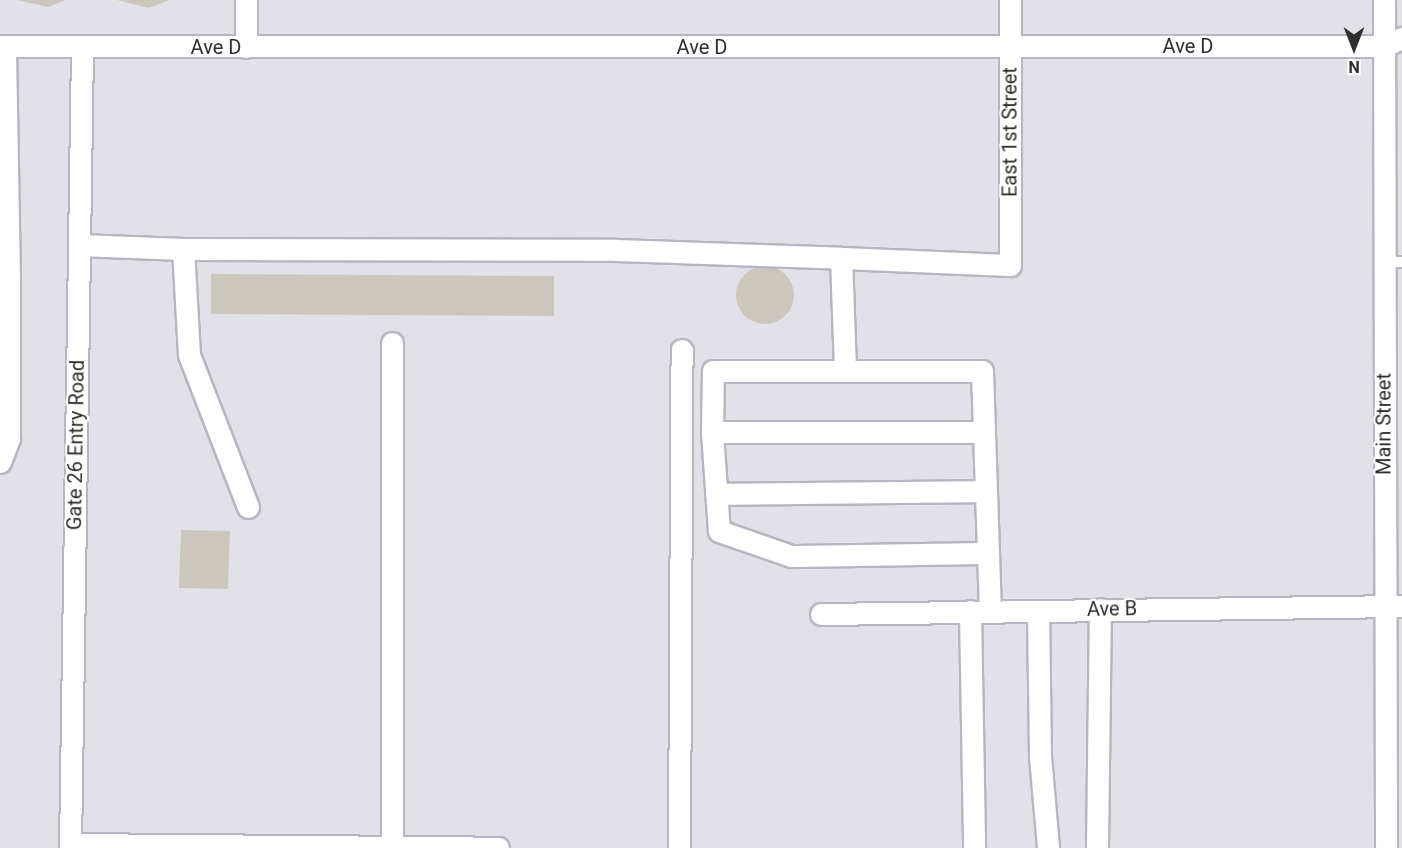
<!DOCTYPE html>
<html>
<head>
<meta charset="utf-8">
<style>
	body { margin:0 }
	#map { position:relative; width:1402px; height:848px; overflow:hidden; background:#efe9e1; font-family:Roboto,sans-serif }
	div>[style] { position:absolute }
	.industrial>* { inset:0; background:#e3e1e8 }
	.building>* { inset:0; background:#cbc7bf }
	.round { border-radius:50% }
	.roads { filter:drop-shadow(2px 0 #b4b7c1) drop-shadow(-2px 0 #b4b7c1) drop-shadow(0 2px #b4b7c1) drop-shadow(0 -2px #b4b7c1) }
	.lane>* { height:10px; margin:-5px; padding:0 5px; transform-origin:5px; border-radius:5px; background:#fff }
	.street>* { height:21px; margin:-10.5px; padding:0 10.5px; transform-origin:10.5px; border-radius:10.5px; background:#fff }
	span { translate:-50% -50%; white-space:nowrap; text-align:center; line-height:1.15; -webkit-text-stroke:4.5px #fff; paint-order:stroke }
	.street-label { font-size:20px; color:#2e2e2e }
	.north { position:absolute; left:1324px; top:18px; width:60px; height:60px; -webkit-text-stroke:4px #fff; paint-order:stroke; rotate:180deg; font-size:16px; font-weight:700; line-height:24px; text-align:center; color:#2e2e2e }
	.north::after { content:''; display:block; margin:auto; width:21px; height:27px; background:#2e2e2e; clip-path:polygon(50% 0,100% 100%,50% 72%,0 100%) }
</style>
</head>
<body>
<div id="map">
	<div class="industrial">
		<i style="clip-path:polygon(0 0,1402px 0,1402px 848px,0 848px)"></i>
	</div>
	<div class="building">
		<i style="clip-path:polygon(17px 0,66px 0,48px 7px)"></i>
		<i style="clip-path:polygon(117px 0,170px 0,149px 8px)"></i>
		<i class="round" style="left:736px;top:266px;width:58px;height:58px"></i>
		<i style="clip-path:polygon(211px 274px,554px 276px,554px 316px,211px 314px)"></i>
		<i style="clip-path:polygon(181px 530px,230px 531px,228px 589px,179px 588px)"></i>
	</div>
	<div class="roads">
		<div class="lane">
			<i style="left:1384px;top:262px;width:18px"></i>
		</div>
		<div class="street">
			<i style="left:246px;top:0;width:47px;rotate:90deg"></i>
			<i style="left:1384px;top:0;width:848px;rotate:89.86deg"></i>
			<i style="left:0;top:46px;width:1384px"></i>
			<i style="left:1384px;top:46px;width:20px;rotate:-24deg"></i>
			<i style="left:79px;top:245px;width:104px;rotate:2.2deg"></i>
			<i style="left:0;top:280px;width:9px"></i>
			<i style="left:9px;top:280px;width:234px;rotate:-91deg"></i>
			<i style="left:392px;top:343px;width:503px;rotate:90deg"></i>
			<i style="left:845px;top:371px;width:113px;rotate:-92deg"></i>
			<i style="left:841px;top:258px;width:169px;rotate:2.4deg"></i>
			<i style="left:1010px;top:265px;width:265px;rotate:-90deg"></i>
			<i style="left:712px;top:432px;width:99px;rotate:86deg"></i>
			<i style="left:719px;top:531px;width:76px;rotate:19.1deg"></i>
			<i style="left:791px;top:556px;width:197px;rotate:-0.9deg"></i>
			<i style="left:983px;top:432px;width:271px;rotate:180deg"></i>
			<i style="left:712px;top:432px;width:61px;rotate:-89.1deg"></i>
			<i style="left:713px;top:371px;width:269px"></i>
			<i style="left:982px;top:371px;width:240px;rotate:88.1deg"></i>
			<i style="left:0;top:462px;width:26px;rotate:-69deg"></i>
			<i style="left:9px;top:438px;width:158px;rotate:-90deg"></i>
			<i style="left:716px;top:494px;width:269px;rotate:-0.6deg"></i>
			<i style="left:248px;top:507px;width:163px;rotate:-111.2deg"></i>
			<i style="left:189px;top:355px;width:106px;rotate:-93.2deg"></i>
			<i style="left:183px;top:249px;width:433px;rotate:0.1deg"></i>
			<i style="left:616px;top:250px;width:225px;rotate:2deg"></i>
			<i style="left:970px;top:611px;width:237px;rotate:89deg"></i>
			<i style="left:1038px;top:611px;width:145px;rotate:89.2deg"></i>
			<i style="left:1040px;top:756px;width:92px;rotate:85deg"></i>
			<i style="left:821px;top:614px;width:581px;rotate:-0.79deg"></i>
			<i style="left:70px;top:844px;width:428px;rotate:0.5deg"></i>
			<i style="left:70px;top:848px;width:801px;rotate:-89.14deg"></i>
			<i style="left:679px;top:848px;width:498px;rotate:-89.7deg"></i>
			<i style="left:1097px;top:848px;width:239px;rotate:-89.3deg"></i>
		</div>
	</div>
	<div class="street-label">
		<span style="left:1188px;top:46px">Ave D</span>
		<span style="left:216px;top:47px">Ave D</span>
		<span style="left:702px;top:47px">Ave D</span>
		<span style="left:1010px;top:132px;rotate:-90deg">East 1st Street</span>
		<span style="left:1384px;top:424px;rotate:-90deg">Main Street</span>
		<span style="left:76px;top:445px;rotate:-89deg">Gate 26 Entry Road</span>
		<span style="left:1112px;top:609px;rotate:-1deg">Ave B</span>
	</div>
	<div class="north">N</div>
</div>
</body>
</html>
